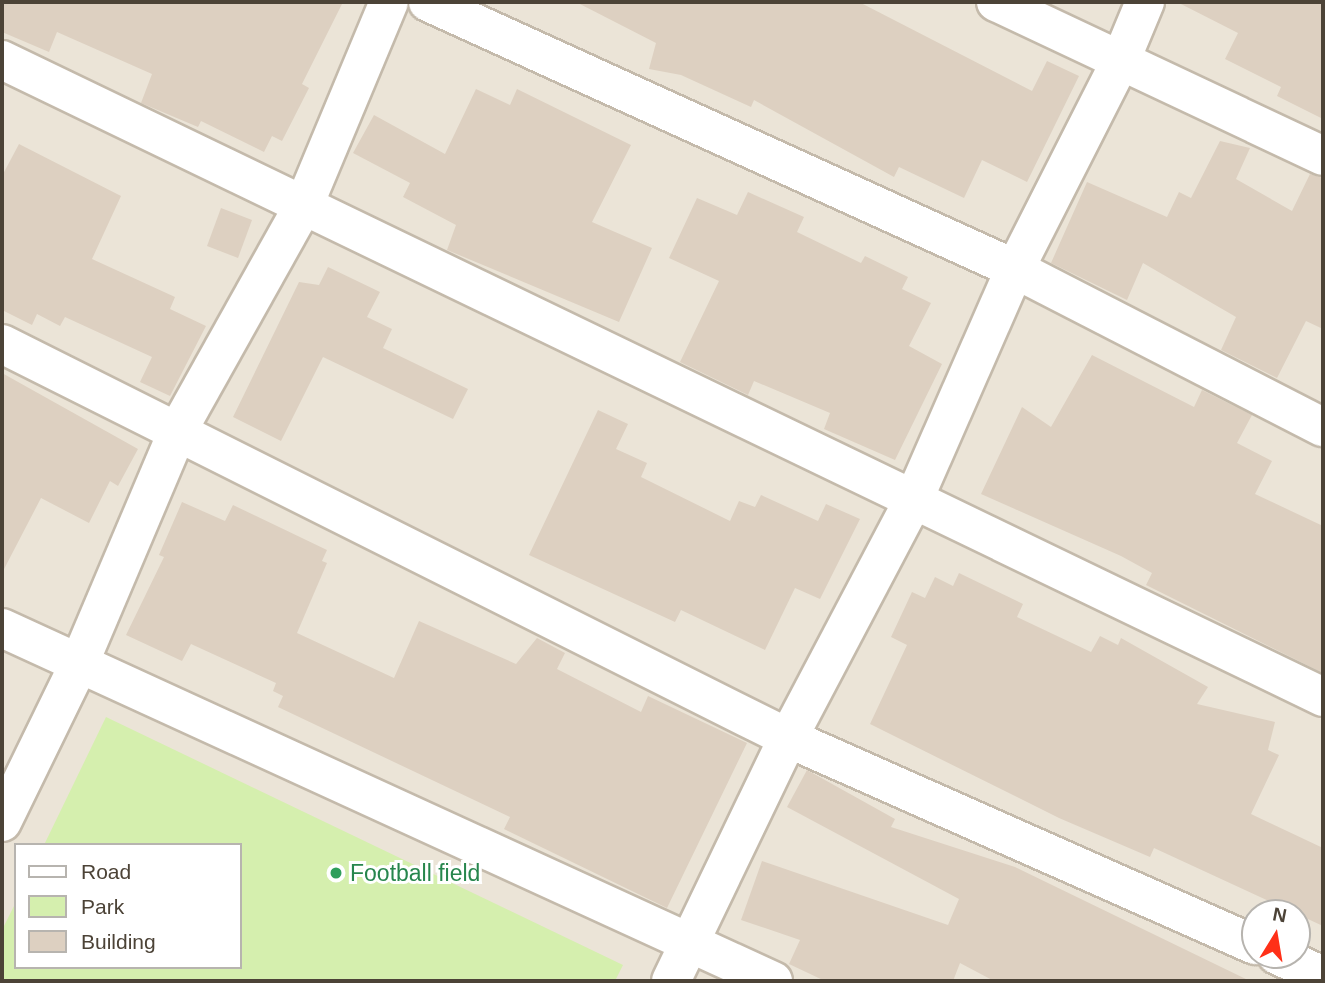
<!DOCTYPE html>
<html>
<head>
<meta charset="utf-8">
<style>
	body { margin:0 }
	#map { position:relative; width:1325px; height:983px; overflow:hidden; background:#f7f2ea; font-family:Arial,sans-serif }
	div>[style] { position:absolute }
	.residential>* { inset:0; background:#ebe4d7 }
	.green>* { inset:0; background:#d5efae }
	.building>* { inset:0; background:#ddd0c1 }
	.roads { filter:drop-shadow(2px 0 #c4baab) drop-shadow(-2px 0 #c4baab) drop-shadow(0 2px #c4baab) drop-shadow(0 -2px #c4baab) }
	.minor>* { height:38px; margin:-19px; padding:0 19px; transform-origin:19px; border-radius:19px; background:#fff }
	.dots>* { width:19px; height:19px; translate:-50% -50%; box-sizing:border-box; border:4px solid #fff; border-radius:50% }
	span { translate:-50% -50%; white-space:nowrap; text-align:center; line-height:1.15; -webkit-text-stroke:6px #fff; paint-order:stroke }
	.leisure-label { font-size:23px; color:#27864d }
	.left { translate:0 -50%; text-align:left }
	.frame { position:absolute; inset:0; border:4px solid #4c4337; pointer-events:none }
	.legend { position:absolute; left:14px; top:843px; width:228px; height:126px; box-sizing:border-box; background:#fff; border:2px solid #b7b4af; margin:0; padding:9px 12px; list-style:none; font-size:21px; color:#4c4337 }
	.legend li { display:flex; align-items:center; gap:14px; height:35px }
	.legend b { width:35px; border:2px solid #b7b4af }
	.north { position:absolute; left:1241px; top:899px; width:70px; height:70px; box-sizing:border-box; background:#fff; border:2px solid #b7b4af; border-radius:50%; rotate:11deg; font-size:19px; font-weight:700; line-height:28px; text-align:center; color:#4c4337 }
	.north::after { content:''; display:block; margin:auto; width:24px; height:32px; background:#ff3018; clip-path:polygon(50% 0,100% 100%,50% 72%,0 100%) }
</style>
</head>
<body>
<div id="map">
	<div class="residential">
		<i style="clip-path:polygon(evenodd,2px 2px,1323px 2px,1323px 981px,2px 981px,2px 2px,16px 845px,240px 845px,240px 967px,16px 967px,16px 845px,2px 2px,1255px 913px,1297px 913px,1297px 955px,1255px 955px,1255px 913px)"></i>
	</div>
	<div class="green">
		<i style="clip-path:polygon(106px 717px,623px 965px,615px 981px,2px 981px,2px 930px,16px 902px,16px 967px,240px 967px,240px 845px,44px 845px)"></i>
	</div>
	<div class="building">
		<i style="clip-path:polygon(2px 2px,343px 2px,302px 84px,309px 88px,282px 141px,272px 136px,264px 152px,201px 121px,198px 127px,141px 103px,152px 74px,57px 32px,49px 52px,2px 32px)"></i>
		<i style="clip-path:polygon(576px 2px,859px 2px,1032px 91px,1047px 61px,1079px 76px,1027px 182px,982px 160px,964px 198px,899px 167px,894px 177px,754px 100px,751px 107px,681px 75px,649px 69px,656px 43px)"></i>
		<i style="clip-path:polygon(1177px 2px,1323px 2px,1323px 119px,1277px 96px,1281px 87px,1225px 59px,1238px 33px)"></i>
		<i style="clip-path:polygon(476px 89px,510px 105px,517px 89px,631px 145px,592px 222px,652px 248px,619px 322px,447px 250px,456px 225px,403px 197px,410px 183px,353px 153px,374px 115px,445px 154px)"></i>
		<i style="clip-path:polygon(1220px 141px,1250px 148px,1236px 179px,1292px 211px,1310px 174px,1323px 178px,1323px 329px,1306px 321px,1277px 378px,1221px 350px,1236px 317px,1143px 263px,1127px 300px,1051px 263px,1087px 182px,1167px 217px,1179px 192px,1191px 198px)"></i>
		<i style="clip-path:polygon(19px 144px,121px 196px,92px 259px,175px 297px,170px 309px,206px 326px,170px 396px,140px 382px,152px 357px,65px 317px,60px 326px,37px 314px,32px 325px,2px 310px,2px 176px)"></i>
		<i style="clip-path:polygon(748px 192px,804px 217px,797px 232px,861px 263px,865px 256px,908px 277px,902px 289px,931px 303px,909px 346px,942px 364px,895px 460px,824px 429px,830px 413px,754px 381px,748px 395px,680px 362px,719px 281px,669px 258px,697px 198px,737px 215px)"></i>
		<i style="clip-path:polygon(221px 208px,252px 220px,238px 258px,207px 246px)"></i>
		<i style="clip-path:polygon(328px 267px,380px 292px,367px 317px,392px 329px,383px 348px,468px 389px,453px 419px,323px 357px,281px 441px,233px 417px,299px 282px,319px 285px)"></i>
		<i style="clip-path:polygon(1092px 355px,1194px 407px,1202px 390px,1252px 415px,1237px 443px,1272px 461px,1255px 494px,1323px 526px,1323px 673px,1146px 585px,1152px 573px,1121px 556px,981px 494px,1022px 407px,1051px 427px)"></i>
		<i style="clip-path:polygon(2px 373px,138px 449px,118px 486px,110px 481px,89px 523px,41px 498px,2px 573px)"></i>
		<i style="clip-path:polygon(598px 410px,628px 424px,616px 449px,647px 463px,641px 477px,730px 521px,739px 501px,755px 507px,761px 495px,818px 521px,826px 504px,860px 519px,820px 599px,795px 588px,765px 650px,681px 610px,675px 622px,529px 555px)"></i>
		<i style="clip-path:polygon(182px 502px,225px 521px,233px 505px,327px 550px,322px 561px,327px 563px,297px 633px,394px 678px,419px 621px,516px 664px,537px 638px,565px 653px,557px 669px,641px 712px,648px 696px,747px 743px,667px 908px,504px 829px,510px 817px,278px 707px,283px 696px,273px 691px,276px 683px,191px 644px,182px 661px,126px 635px,164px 557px,159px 555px)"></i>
		<i style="clip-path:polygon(959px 573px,1023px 604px,1017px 617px,1091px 652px,1100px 636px,1118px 645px,1121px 638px,1208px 687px,1197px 704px,1275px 722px,1268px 750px,1279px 755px,1251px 814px,1323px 848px,1323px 926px,1154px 848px,1150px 857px,1059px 818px,870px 724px,907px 645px,891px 637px,912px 592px,925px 598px,935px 577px,953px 586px)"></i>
		<i style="clip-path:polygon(807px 770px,895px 819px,891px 827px,1015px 867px,1250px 981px,994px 981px,960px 963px,953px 981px,825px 981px,789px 964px,800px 940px,741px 920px,762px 861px,948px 925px,959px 899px,787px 807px)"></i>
	</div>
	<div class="roads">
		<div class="minor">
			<i style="left:428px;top:2px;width:645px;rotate:24.46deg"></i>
			<i style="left:1015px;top:269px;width:346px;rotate:27.2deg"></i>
			<i style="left:996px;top:2px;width:361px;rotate:25.2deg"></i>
			<i style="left:2px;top:60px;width:1467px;rotate:25.74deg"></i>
			<i style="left:2px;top:344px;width:879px;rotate:26.62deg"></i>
			<i style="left:788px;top:738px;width:511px;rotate:23.91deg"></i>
			<i style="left:2px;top:628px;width:848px;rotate:24.6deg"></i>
			<i style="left:2px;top:822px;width:174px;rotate:-64deg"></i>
			<i style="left:78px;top:666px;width:256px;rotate:-67deg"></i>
			<i style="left:178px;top:430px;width:258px;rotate:-60.8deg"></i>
			<i style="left:304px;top:205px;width:220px;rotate:-67.3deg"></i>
			<i style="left:1277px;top:955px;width:51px;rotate:24.5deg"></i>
			<i style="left:671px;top:981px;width:270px;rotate:-64.3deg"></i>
			<i style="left:788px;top:738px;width:268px;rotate:-62.2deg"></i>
			<i style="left:913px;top:501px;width:253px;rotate:-66.3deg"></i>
			<i style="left:1015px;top:269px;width:232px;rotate:-63.1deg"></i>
			<i style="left:1120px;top:62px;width:65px;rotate:-67.4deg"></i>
		</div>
	</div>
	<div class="dots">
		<i style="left:336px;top:873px;background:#2e9e5b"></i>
	</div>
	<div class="leisure-label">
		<span class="left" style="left:350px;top:873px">Football field</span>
	</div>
	<div class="frame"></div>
	<ul class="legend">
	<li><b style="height:9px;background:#fff"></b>Road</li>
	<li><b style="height:19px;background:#d5efae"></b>Park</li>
	<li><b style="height:19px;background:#ddd0c1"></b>Building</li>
	</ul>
	<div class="north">N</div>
</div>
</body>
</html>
